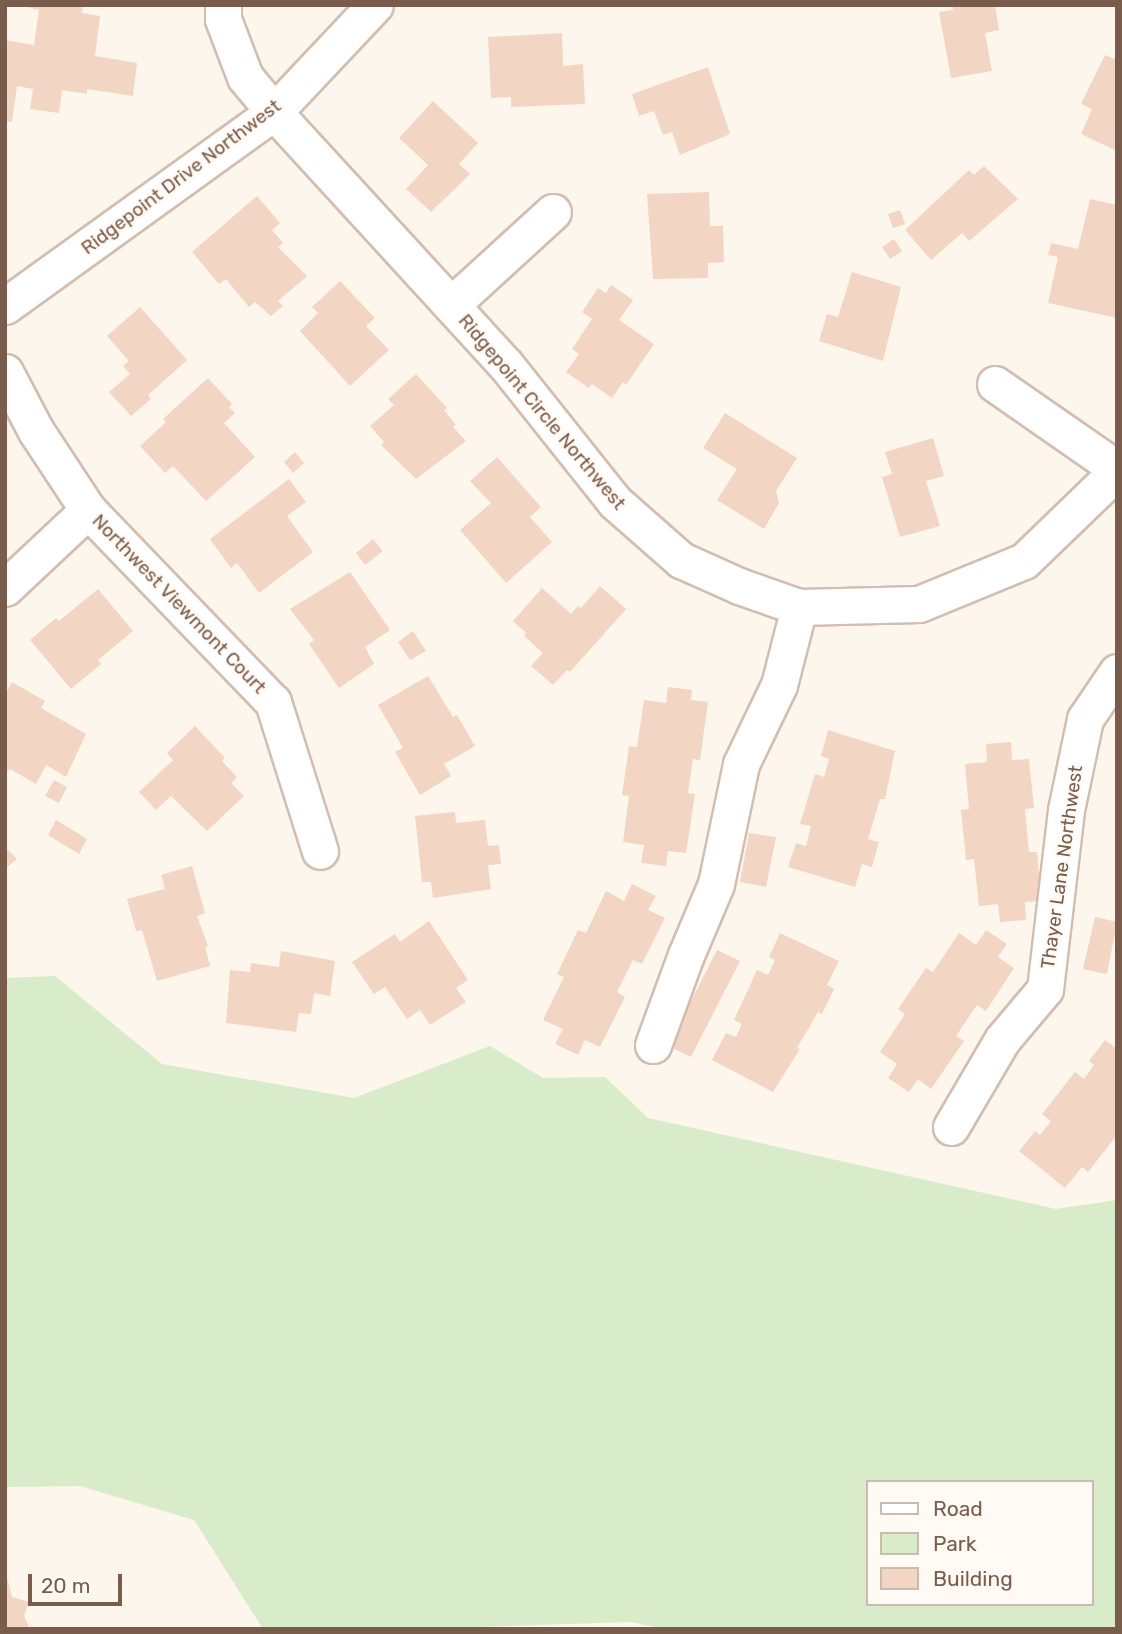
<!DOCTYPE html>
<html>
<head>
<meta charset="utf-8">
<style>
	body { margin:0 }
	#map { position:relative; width:1122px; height:1634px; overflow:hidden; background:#fdf6ec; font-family:Rubik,sans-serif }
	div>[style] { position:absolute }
	.green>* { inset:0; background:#d8ecc9 }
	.building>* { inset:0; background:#f3d5c3 }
	.roads { filter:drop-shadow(2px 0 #d1beb0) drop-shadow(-2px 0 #d1beb0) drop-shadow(0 2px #d1beb0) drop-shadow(0 -2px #d1beb0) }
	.minor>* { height:35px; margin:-17.5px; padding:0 17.5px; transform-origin:17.5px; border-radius:17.5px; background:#fff }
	span { translate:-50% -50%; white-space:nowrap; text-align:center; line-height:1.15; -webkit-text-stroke:5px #fffaf3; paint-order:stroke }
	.street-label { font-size:19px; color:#7a5c4d }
	.frame { position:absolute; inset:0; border:7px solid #7a5c4d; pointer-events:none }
	.legend { position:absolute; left:866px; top:1480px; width:228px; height:126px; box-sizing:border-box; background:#fffaf3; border:2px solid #cabbb1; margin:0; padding:9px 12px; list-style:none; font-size:21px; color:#7a5c4d }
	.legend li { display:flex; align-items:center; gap:14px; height:35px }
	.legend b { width:35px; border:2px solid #cabbb1 }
	.scale { position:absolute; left:28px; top:1574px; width:94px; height:32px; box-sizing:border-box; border:4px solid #7a5c4d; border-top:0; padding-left:9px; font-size:21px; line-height:24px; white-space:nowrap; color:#7a5c4d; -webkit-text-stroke:5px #fffaf3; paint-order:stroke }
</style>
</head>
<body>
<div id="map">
	<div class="green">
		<i style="clip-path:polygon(evenodd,55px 976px,162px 1064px,354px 1098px,490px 1046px,543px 1078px,605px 1077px,648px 1118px,1056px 1209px,1117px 1200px,1117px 1629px,666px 1629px,631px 1622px,421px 1629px,263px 1629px,194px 1520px,80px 1486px,5px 1487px,5px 978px,55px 976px,868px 1482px,1092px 1482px,1092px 1604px,868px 1604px,868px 1482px)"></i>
	</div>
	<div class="building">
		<i style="clip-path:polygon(19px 5px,83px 5px,82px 13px,100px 16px,95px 56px,137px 63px,133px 96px,87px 89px,87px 94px,62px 90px,59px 113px,30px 109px,33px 89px,17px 86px,12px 122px,5px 121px,5px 40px,34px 45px,39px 10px)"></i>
		<i style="clip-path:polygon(952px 5px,995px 5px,999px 30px,985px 33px,992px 71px,951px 78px,939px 12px,953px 10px)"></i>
		<i style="clip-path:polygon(562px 33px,563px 66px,583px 64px,585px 104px,511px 107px,511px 97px,491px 98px,488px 37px)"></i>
		<i style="clip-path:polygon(1105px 55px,1117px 60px,1117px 151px,1081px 134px,1092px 109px,1081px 104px)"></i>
		<i style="clip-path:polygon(708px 67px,730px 134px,680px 155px,672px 132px,663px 135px,654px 111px,639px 116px,632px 94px)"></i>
		<i style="clip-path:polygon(433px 101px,478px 143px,459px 164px,470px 174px,431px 212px,406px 189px,428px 165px,399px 138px)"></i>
		<i style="clip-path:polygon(984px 166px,1018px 199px,969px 241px,962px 233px,931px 260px,905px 230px,969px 170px,974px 175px)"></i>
		<i style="clip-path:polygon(709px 192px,710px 226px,723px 226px,724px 262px,708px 263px,708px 278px,653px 279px,647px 194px)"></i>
		<i style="clip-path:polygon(257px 196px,280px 223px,272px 230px,283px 243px,278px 247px,307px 276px,278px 301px,283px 306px,271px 316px,255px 302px,249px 307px,226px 279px,219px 284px,192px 252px)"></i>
		<i style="clip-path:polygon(1090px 199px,1117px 205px,1117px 318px,1048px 303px,1058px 257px,1048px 255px,1051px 243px,1078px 249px)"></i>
		<i style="clip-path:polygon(900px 210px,905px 224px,893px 228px,888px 214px)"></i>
		<i style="clip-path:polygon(894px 239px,902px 251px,890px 259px,882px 247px)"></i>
		<i style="clip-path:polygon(852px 272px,901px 287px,883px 361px,819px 341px,827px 314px,838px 317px)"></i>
		<i style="clip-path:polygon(340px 281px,375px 318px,366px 326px,389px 350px,350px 386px,300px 331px,318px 313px,312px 307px)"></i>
		<i style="clip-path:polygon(611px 285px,633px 300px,619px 320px,654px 344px,626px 385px,623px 382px,612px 398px,592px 384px,589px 388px,566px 372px,579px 354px,572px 349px,592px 319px,582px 312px,598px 288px,606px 293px)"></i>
		<i style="clip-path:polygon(140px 307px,187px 360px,148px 395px,151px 399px,131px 416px,109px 392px,130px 374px,123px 366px,129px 361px,107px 336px)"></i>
		<i style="clip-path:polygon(416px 374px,447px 408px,444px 410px,456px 425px,453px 427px,466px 441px,416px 479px,381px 445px,384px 442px,370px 426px,394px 405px,388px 399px)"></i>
		<i style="clip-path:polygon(208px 378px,232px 404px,229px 407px,235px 413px,224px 423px,255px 457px,206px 501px,173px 466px,165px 473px,140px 446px,166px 422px,163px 419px)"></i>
		<i style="clip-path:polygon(725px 413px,797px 458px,776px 491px,779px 503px,764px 529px,717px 500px,737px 469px,703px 448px)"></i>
		<i style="clip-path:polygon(933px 438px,944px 476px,926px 481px,940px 526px,900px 537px,882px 477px,892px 474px,885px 452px)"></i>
		<i style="clip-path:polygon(295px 452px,304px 463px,293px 473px,284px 462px)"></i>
		<i style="clip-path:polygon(497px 457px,541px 507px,530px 517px,552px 542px,506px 583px,460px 530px,491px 503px,470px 481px)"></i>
		<i style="clip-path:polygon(289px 479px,306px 502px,287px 516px,313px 552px,259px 593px,237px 563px,231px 568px,210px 539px)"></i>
		<i style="clip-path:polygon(373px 539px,383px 551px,365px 565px,356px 553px)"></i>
		<i style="clip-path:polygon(350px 572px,390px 630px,365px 647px,374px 664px,339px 688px,309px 644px,314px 640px,290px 609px)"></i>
		<i style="clip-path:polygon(600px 586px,626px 609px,570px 672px,567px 670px,553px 685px,531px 666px,543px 653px,524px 636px,526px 633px,513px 621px,542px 588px,571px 614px,578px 606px,581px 608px)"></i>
		<i style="clip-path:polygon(98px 589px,133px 631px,98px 660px,101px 664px,71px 689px,30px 640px,56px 618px,59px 621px)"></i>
		<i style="clip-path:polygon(413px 631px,426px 651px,410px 660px,398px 642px)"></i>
		<i style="clip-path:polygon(428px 676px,453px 717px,457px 715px,475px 746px,444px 764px,451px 776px,420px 795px,395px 752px,403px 748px,378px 705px)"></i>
		<i style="clip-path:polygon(12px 682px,45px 701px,41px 708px,86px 734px,66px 777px,46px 765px,36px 784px,10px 769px,5px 773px,5px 694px)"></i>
		<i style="clip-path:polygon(668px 687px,692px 690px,691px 700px,708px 702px,700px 760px,693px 759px,688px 793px,695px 794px,686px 853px,668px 851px,666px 866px,641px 863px,644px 845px,623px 842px,629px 796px,622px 795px,629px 746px,637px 747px,644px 700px,666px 703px)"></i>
		<i style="clip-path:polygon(195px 726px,225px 758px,222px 761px,237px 777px,231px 783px,244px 796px,207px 831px,171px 796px,156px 810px,139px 792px,173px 760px,167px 753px)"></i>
		<i style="clip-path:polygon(828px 730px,895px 751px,885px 799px,880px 799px,868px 839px,879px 842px,872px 867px,862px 864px,855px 887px,788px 867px,796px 843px,806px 846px,811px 826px,800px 824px,815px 774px,824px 777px,829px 759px,821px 756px)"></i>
		<i style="clip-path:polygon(1011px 742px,1012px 760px,1029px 759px,1034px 808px,1025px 809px,1029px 852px,1037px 852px,1041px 901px,1025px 902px,1026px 920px,1000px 922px,998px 904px,979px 906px,974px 859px,966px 860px,961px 810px,969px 809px,965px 764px,987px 762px,986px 744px)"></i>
		<i style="clip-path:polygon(54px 780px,67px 787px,59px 803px,45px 796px)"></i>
		<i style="clip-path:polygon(455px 812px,456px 823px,485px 820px,488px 846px,499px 845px,501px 864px,488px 865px,491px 889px,433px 898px,431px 882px,422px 882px,415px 816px)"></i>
		<i style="clip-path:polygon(56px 820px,87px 839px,79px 854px,48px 835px)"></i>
		<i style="clip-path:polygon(749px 833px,776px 837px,766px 887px,740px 882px)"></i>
		<i style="clip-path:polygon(5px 847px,17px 859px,5px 869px)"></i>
		<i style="clip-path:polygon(192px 866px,205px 913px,197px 916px,208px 946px,205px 947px,210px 966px,157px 981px,142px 930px,136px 931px,127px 899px,165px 889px,161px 875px)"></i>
		<i style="clip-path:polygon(632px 884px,656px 896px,648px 910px,665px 918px,642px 964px,633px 960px,617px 992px,625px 997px,600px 1047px,585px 1040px,578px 1055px,555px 1044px,563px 1029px,543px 1020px,564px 977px,557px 974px,578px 930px,586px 933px,606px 891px,624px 901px)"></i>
		<i style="clip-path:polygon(1095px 917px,1117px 922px,1107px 974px,1083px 969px)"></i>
		<i style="clip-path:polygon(429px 921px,468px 980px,456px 988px,466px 1002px,430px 1025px,420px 1010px,407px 1019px,385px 987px,374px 994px,352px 962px,395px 934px,400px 942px)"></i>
		<i style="clip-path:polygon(986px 930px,1007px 944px,998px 957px,1014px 968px,986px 1011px,977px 1005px,956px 1036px,964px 1041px,931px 1089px,918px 1079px,909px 1092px,888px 1078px,897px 1064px,880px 1052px,905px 1014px,898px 1009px,926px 968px,933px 972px,959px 933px,976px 945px)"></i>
		<i style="clip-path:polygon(780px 933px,839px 961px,827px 985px,834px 989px,822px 1014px,818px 1012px,797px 1048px,800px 1049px,773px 1092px,712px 1060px,726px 1033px,736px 1037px,742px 1024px,734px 1020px,757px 970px,768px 975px,775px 960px,769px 957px)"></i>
		<i style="clip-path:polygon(717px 950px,740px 961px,691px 1057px,668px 1046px)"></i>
		<i style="clip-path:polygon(281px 951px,335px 961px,330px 996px,314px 993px,311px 1014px,299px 1013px,296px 1032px,226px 1023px,230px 970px,250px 972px,251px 963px,279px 967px)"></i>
		<i style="clip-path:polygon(1105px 1040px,1117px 1049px,1117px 1135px,1088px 1172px,1082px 1167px,1065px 1188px,1019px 1151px,1035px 1131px,1040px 1135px,1051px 1121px,1042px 1114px,1075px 1072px,1084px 1079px,1094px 1065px,1089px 1061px)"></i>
		<i style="clip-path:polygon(5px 1570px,12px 1597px,29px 1602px,24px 1616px,30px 1629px,5px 1629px)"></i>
	</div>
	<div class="roads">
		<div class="minor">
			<i style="left:223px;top:5px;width:14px;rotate:90deg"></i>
			<i style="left:223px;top:19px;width:62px;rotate:69.2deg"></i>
			<i style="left:245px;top:77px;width:45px;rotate:50.4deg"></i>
			<i style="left:274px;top:112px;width:343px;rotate:47.5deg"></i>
			<i style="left:506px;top:365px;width:175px;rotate:51.5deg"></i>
			<i style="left:615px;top:502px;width:88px;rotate:41.3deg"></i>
			<i style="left:681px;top:560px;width:64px;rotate:24.1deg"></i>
			<i style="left:739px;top:586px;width:64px;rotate:19.3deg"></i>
			<i style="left:799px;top:607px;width:120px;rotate:-1.4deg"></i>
			<i style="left:919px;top:604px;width:113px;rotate:-22.3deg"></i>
			<i style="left:1024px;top:561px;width:120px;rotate:-44deg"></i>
			<i style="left:1110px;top:478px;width:13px;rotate:-58deg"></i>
			<i style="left:451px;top:305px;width:138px;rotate:-42.4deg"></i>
			<i style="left:5px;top:306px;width:332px;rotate:-35.8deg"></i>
			<i style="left:274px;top:112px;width:147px;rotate:-46.7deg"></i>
			<i style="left:5px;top:372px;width:67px;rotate:62.3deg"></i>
			<i style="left:36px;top:431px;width:95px;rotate:56.6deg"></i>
			<i style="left:88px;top:510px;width:267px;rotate:46.1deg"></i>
			<i style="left:273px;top:702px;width:156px;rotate:72.5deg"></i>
			<i style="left:995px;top:384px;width:147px;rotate:34.8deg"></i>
			<i style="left:5px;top:588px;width:114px;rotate:-43.2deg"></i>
			<i style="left:653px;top:1045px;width:96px;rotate:-69.9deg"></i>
			<i style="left:686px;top:955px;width:77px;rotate:-67.1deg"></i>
			<i style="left:716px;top:884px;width:123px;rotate:-78.2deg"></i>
			<i style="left:741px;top:764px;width:88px;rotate:-64.3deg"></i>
			<i style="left:779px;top:685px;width:81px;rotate:-75.6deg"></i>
			<i style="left:951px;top:1127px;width:101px;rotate:-59.6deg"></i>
			<i style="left:1002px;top:1040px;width:67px;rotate:-49.9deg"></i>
			<i style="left:1045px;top:989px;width:180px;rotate:-83.3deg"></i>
			<i style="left:1066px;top:810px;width:93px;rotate:-78.2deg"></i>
			<i style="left:1085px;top:719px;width:57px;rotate:-55.8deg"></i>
		</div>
	</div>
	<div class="street-label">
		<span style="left:181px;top:177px;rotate:-37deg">Ridgepoint Drive Northwest</span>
		<span style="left:542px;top:412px;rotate:50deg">Ridgepoint Circle Northwest</span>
		<span style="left:179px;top:604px;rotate:46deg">Northwest Viewmont Court</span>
		<span style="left:1062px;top:867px;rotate:-82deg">Thayer Lane Northwest</span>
	</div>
	<div class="frame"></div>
	<ul class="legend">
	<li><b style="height:9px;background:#fff"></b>Road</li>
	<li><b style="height:19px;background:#d8ecc9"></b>Park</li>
	<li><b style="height:19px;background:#f3d5c3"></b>Building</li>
	</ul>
	<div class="scale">20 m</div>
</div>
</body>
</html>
